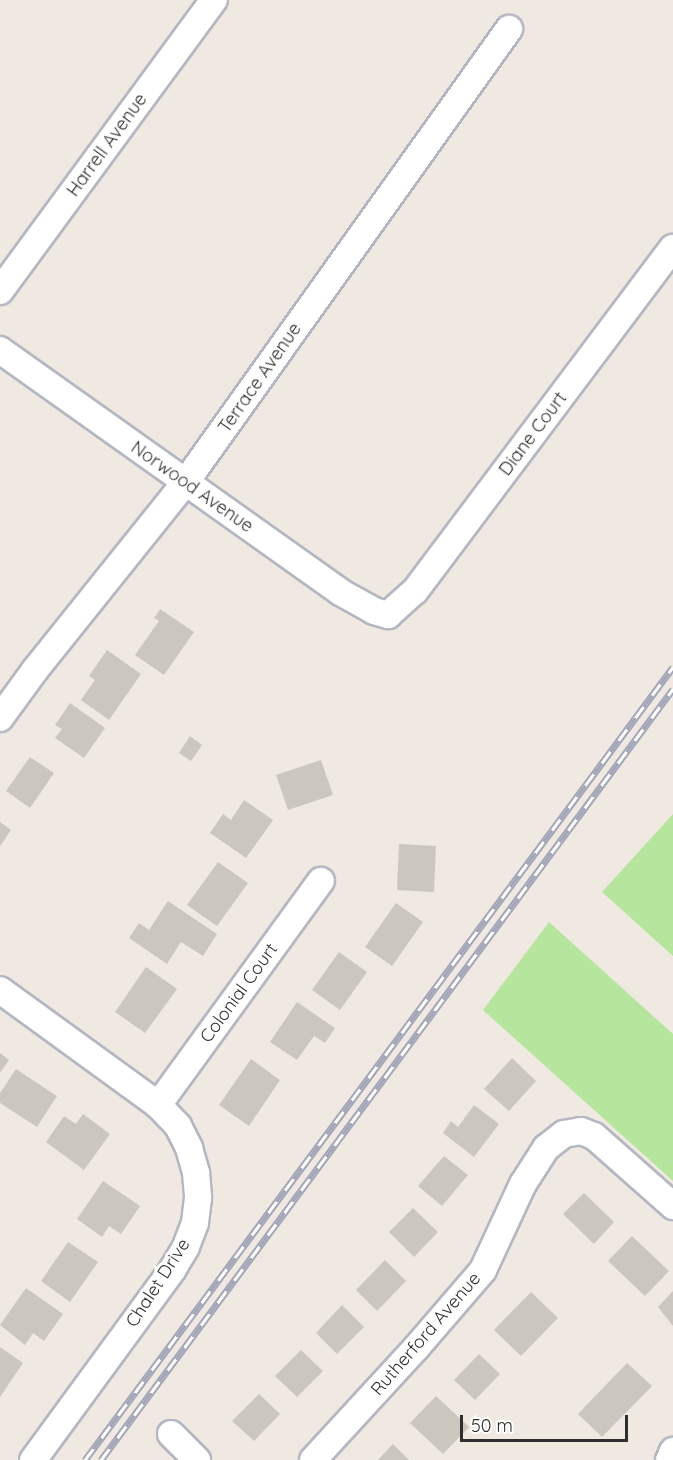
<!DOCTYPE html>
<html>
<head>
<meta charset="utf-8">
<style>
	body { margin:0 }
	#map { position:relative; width:673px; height:1460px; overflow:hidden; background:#efe9e1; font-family:Quicksand,sans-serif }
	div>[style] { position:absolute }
	.green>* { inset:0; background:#b6e59e }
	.building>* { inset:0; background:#cbc7bf }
	.roads { filter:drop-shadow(2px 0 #b4b7c1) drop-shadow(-2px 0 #b4b7c1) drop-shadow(0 2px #b4b7c1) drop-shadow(0 -2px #b4b7c1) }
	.minor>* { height:26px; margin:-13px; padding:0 13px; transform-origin:13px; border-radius:13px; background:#fff }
	.rail>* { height:7px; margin-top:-3.5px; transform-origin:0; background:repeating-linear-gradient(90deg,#fff 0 14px,#a3a6b8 0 28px); box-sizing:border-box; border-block:2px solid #a3a6b8 }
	span { translate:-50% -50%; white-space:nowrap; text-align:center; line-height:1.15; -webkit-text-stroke:6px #fff; paint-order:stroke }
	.street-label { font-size:18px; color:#2e2e2e }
	.scale { position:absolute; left:460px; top:1415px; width:168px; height:27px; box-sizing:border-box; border:3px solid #2e2e2e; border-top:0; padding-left:8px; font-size:18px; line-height:21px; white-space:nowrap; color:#2e2e2e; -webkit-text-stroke:4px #fff; paint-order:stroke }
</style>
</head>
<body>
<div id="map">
	<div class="green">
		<i style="clip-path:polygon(673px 814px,673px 956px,602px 892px)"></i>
		<i style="clip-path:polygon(549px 922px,673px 1034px,673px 1181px,483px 1010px)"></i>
	</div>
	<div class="building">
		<i style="clip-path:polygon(160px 609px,194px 632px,164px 675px,135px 655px,159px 621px,154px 618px)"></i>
		<i style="clip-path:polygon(107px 650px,141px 674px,109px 720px,81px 700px,95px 680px,89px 676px)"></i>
		<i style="clip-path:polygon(70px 703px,105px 728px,84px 758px,55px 738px,62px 729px,55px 725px)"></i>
		<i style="clip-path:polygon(190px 736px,202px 745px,191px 761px,179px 753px)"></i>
		<i style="clip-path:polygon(30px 757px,54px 773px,30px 808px,6px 791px)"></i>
		<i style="clip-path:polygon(321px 760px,333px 795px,288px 810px,276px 775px)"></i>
		<i style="clip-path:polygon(244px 800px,273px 820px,246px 858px,210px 833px,223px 814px,231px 820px)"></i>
		<i style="clip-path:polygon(0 822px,11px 830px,0 846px)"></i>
		<i style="clip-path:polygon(399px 844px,436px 846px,434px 892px,397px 890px)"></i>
		<i style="clip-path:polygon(218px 862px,248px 883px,217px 926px,187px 905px)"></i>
		<i style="clip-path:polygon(168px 901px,217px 934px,203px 956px,181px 942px,167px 964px,129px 938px,139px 923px,149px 930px)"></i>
		<i style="clip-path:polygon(396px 903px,423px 922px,392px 966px,365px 947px)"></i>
		<i style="clip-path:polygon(339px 952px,367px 972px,340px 1010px,312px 990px)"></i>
		<i style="clip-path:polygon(146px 967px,177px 989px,145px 1033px,115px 1012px)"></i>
		<i style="clip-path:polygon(297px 1002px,335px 1028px,325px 1043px,314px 1036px,297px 1060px,270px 1042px)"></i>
		<i style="clip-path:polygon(0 1053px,9px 1060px,0 1073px)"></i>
		<i style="clip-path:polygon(512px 1058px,536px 1081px,509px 1111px,484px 1089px)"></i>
		<i style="clip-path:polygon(251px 1059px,280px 1080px,249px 1126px,219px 1105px)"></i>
		<i style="clip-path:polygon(16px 1069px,57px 1096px,37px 1127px,0 1103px,0 1093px)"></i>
		<i style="clip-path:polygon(474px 1105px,499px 1124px,474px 1157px,443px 1133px,451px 1121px,458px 1127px)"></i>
		<i style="clip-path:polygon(83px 1114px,110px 1134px,84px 1170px,46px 1142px,64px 1116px,76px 1124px)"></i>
		<i style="clip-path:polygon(444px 1156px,468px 1175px,442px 1206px,418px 1186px)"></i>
		<i style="clip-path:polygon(103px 1181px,140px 1206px,121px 1234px,109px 1226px,102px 1237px,77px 1219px)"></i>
		<i style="clip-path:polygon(584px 1193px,614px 1222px,594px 1244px,563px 1214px)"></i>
		<i style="clip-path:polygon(413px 1208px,438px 1232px,414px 1257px,389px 1232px)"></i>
		<i style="clip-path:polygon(632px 1236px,669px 1271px,645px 1296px,608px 1261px)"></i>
		<i style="clip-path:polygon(68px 1242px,98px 1262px,70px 1302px,41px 1281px)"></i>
		<i style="clip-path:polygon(385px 1260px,406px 1281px,377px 1311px,356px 1290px)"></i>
		<i style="clip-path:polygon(26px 1288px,63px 1314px,44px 1341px,33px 1333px,25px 1345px,0 1325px)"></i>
		<i style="clip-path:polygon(673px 1291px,673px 1326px,658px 1307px)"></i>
		<i style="clip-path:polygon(531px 1292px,558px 1318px,521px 1356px,494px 1330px)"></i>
		<i style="clip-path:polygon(342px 1305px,364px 1327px,337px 1354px,316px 1333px)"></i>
		<i style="clip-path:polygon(0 1347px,23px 1363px,0 1397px)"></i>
		<i style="clip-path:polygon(301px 1350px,323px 1371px,297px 1397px,275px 1376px)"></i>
		<i style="clip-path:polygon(479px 1354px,500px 1374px,475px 1400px,454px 1380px)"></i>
		<i style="clip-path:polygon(627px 1363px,652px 1386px,602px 1437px,578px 1414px)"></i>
		<i style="clip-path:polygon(259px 1394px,280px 1414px,254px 1441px,232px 1421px)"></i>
		<i style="clip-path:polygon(436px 1396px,469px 1427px,443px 1454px,410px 1423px)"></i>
		<i style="clip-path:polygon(393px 1444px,409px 1460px,378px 1460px)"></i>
	</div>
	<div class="roads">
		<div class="minor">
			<i style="left:0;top:291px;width:361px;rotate:-53.7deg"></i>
			<i style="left:0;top:350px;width:417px;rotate:35.4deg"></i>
			<i style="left:340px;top:592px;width:39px;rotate:29deg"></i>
			<i style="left:374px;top:611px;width:15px;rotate:16deg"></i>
			<i style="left:388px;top:615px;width:36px;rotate:-42deg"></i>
			<i style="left:415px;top:591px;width:429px;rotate:-53.1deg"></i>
			<i style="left:0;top:718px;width:59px;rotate:-53.9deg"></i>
			<i style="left:35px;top:670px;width:240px;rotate:-51.3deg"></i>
			<i style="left:185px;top:483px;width:558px;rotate:-54.49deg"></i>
			<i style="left:0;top:990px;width:195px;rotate:36deg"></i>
			<i style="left:158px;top:1105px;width:29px;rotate:46deg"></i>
			<i style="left:178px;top:1126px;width:25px;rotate:63deg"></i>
			<i style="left:189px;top:1148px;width:26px;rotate:74deg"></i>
			<i style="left:196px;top:1173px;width:25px;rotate:85deg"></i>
			<i style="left:198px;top:1198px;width:25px;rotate:97deg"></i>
			<i style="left:195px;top:1223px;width:26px;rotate:111deg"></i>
			<i style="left:186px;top:1247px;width:26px;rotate:121deg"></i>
			<i style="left:173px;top:1269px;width:237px;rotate:126.2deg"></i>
			<i style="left:158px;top:1105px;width:277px;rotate:-54deg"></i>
			<i style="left:171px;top:1434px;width:37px;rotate:45deg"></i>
			<i style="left:313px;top:1460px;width:152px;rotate:-47.4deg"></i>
			<i style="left:416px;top:1348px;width:103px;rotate:-49.3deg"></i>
			<i style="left:483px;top:1270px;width:95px;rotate:-65.1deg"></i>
			<i style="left:523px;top:1184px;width:43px;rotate:-57.4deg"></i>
			<i style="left:546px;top:1148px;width:23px;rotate:-38deg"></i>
			<i style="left:564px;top:1134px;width:17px;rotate:-10deg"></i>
			<i style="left:581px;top:1131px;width:14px;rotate:21deg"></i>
			<i style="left:594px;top:1136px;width:106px;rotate:41.5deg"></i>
			<i style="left:669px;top:1460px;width:10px;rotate:-66deg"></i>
		</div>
	</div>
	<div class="rail">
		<i style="left:85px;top:1460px;width:987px;rotate:-53.44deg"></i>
		<i style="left:101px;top:1460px;width:960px;rotate:-53.43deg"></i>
	</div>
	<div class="street-label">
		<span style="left:107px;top:145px;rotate:-54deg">Harrell Avenue</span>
		<span style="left:260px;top:378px;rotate:-55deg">Terrace Avenue</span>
		<span style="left:533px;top:434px;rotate:-53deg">Diane Court</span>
		<span style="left:192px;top:487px;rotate:35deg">Norwood Avenue</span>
		<span style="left:239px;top:993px;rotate:-54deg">Colonial Court</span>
		<span style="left:158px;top:1283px;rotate:-57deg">Chalet Drive</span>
		<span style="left:426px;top:1334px;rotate:-49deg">Rutherford Avenue</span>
	</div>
	<div class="scale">50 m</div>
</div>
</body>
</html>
